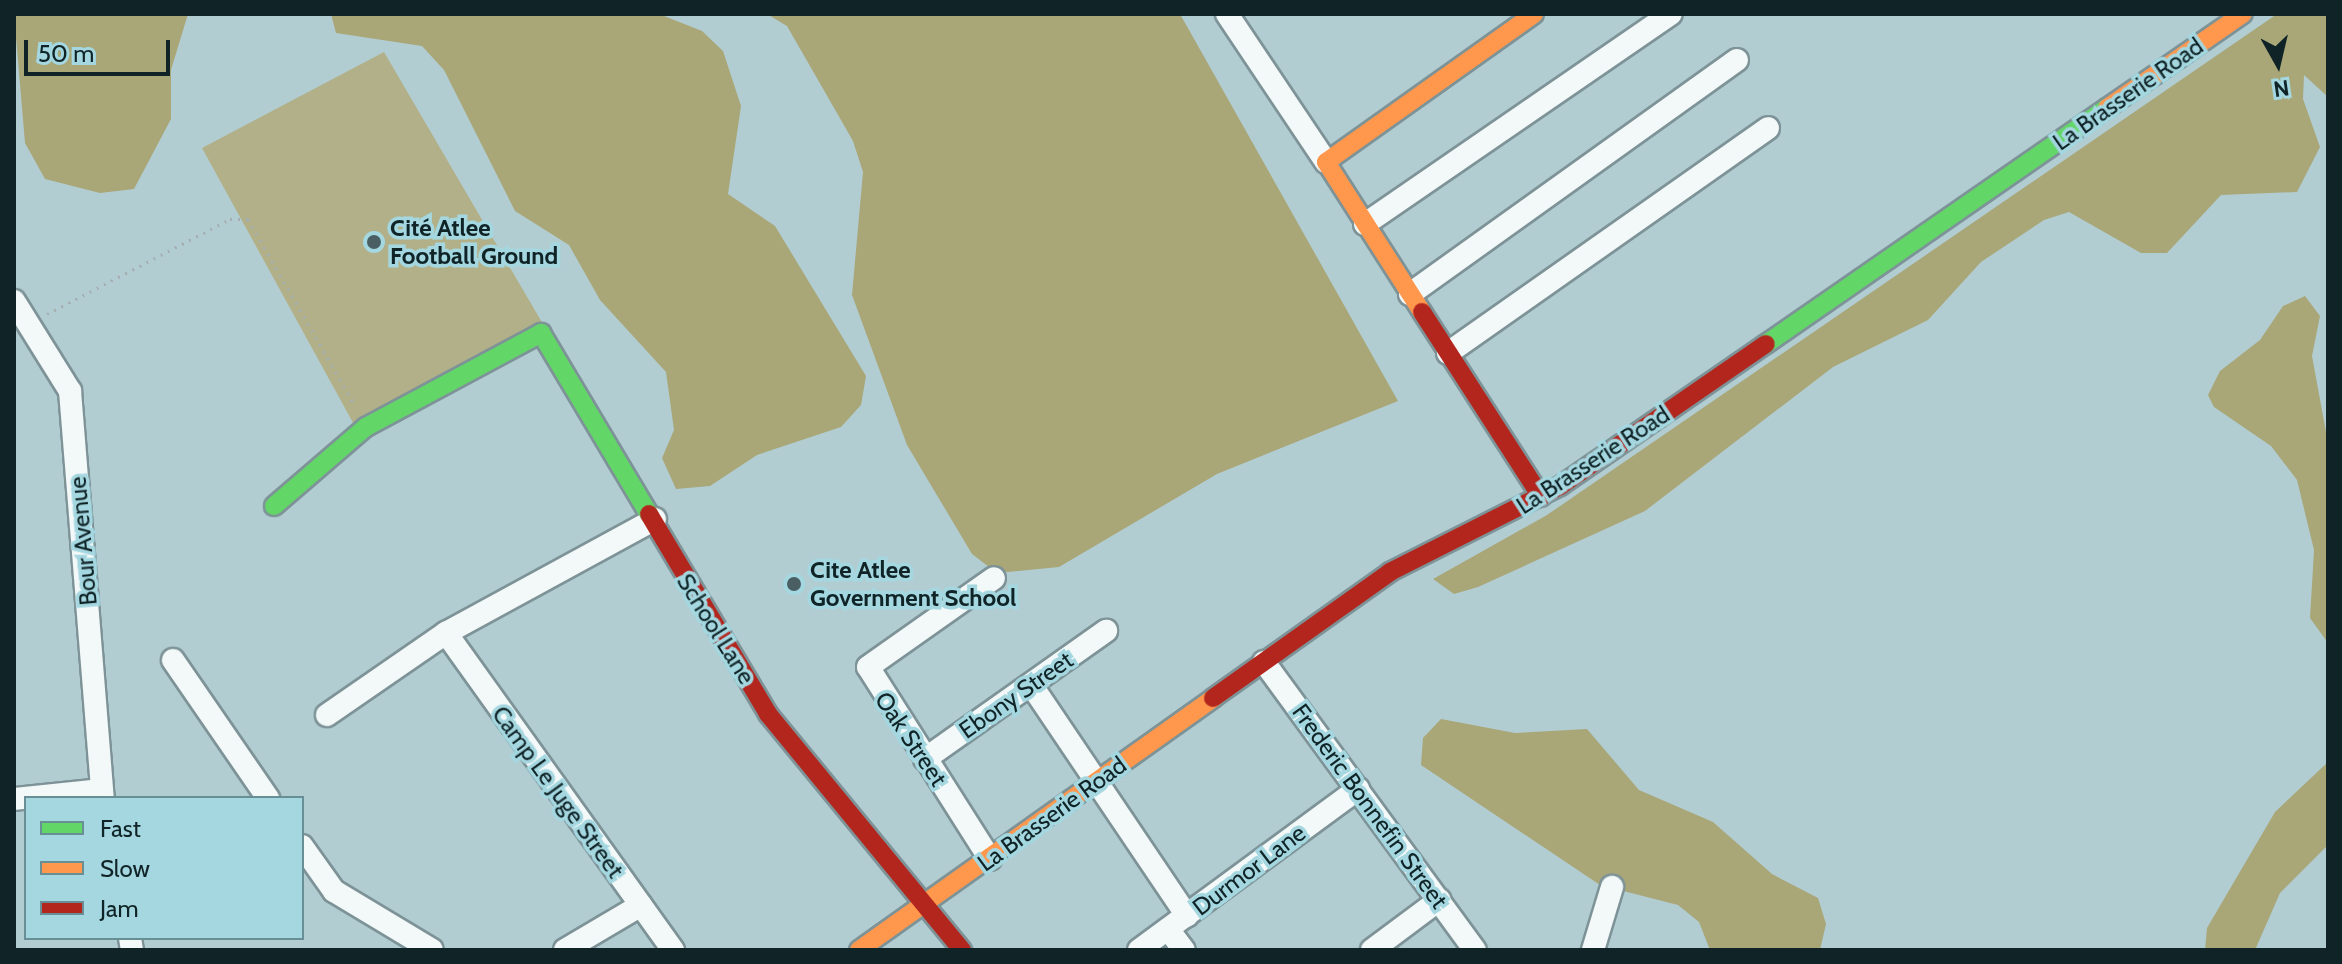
<!DOCTYPE html>
<html>
<head>
<meta charset="utf-8">
<style>
	body { margin:0 }
	#map { position:relative; width:2342px; height:964px; overflow:hidden; background:#b2cdd2; font-family:Cabin,sans-serif }
	div>[style] { position:absolute }
	.green>* { inset:0; background:#b2b088 }
	.forest>* { inset:0; background:#a9a677 }
	.path>* { height:3px; margin-top:-1.5px; transform-origin:0; background:repeating-linear-gradient(90deg,#a5aeb0 0 2px,transparent 0 8px) }
	.roads { filter:drop-shadow(2px 0 #7d9397) drop-shadow(-2px 0 #7d9397) drop-shadow(0 2px #7d9397) drop-shadow(0 -2px #7d9397) }
	.street>* { height:22px; margin:-11px; padding:0 11px; transform-origin:11px; border-radius:11px; background:#f3f8f8 }
	.fast>* { height:18px; margin:-9px; padding:0 9px; transform-origin:9px; border-radius:9px; background:#63d668 }
	.slow>* { height:18px; margin:-9px; padding:0 9px; transform-origin:9px; border-radius:9px; background:#ff974d }
	.jam>* { height:18px; margin:-9px; padding:0 9px; transform-origin:9px; border-radius:9px; background:#b3261e }
	.dots>* { width:22px; height:22px; translate:-50% -50%; box-sizing:border-box; border:4px solid #a4d7e0; border-radius:50% }
	span { translate:-50% -50%; white-space:nowrap; text-align:center; line-height:1.15; -webkit-text-stroke:7px #a4d7e0; paint-order:stroke }
	.street-label { font-size:24px; color:#102427 }
	.poi-label { font-size:24px; color:#102427; font-weight:700 }
	.left { translate:0 -50%; text-align:left }
	.frame { position:absolute; inset:0; border:16px solid #102427; pointer-events:none }
	.legend { position:absolute; left:24px; top:796px; width:280px; height:144px; box-sizing:border-box; background:#a4d7e0; border:2px solid #698f96; margin:0; padding:10px 14px; list-style:none; font-size:24px; color:#102427 }
	.legend li { display:flex; align-items:center; gap:16px; height:40px }
	.legend b { width:40px; border:2px solid #698f96 }
	.north { position:absolute; left:2238px; top:24px; width:80px; height:80px; -webkit-text-stroke:6px #a4d7e0; paint-order:stroke; rotate:172deg; font-size:22px; font-weight:700; line-height:32px; text-align:center; color:#102427 }
	.north::after { content:''; display:block; margin:auto; width:28px; height:36px; background:#102427; clip-path:polygon(50% 0,100% 100%,50% 72%,0 100%) }
	.scale { position:absolute; left:24px; top:40px; width:146px; height:36px; box-sizing:border-box; border:4px solid #102427; border-top:0; padding-left:10px; font-size:24px; line-height:28px; white-space:nowrap; color:#102427; -webkit-text-stroke:6px #a4d7e0; paint-order:stroke }
</style>
</head>
<body>
<div id="map">
	<div class="green">
		<i style="clip-path:polygon(384px 52px,550px 336px,357px 430px,202px 148px)"></i>
	</div>
	<div class="forest">
		<i style="clip-path:polygon(14px 14px,188px 14px,171px 70px,171px 119px,134px 189px,100px 193px,45px 179px,25px 143px)"></i>
		<i style="clip-path:polygon(331px 14px,659px 14px,702px 31px,723px 51px,741px 106px,728px 194px,775px 226px,866px 376px,861px 405px,841px 427px,757px 455px,710px 486px,676px 489px,662px 458px,674px 430px,666px 372px,600px 300px,569px 245px,515px 211px,444px 70px,422px 46px,336px 33px)"></i>
		<i style="clip-path:polygon(767px 14px,1180px 14px,1398px 401px,1217px 474px,1059px 567px,997px 573px,972px 554px,907px 445px,852px 295px,863px 172px,853px 141px,787px 26px)"></i>
		<i style="clip-path:polygon(2277px 14px,2328px 14px,2328px 97px,2304px 75px,2303px 99px,2320px 147px,2297px 192px,2221px 195px,2167px 253px,2141px 253px,2069px 212px,2044px 220px,1981px 262px,1928px 320px,1833px 367px,1645px 511px,1478px 587px,1454px 594px,1433px 579px,1547px 515px)"></i>
		<i style="clip-path:polygon(2305px 296px,2320px 316px,2312px 356px,2328px 443px,2328px 643px,2310px 618px,2314px 550px,2297px 480px,2271px 446px,2214px 407px,2208px 395px,2220px 371px,2260px 340px,2283px 306px)"></i>
		<i style="clip-path:polygon(1441px 719px,1515px 733px,1587px 729px,1639px 790px,1713px 822px,1772px 874px,1818px 898px,1826px 924px,1820px 950px,1710px 950px,1699px 922px,1678px 905px,1600px 885px,1421px 765px,1423px 738px)"></i>
		<i style="clip-path:polygon(2328px 762px,2328px 845px,2280px 893px,2255px 950px,2205px 950px,2207px 928px,2275px 812px)"></i>
	</div>
	<div class="path">
		<i style="left:47px;top:314px;width:206px;rotate:-27.4deg"></i>
		<i style="left:230px;top:219px;width:18px"></i>
		<i style="left:248px;top:219px;width:215px;rotate:60.2deg"></i>
	</div>
	<div class="roads">
		<div class="street">
			<i style="left:1227px;top:14px;width:178px;rotate:56.2deg"></i>
			<i style="left:1365px;top:224px;width:371px;rotate:-34.5deg"></i>
			<i style="left:1410px;top:294px;width:402px;rotate:-35.6deg"></i>
			<i style="left:14px;top:301px;width:106px;rotate:58.1deg"></i>
			<i style="left:70px;top:391px;width:408px;rotate:85.4deg"></i>
			<i style="left:1448px;top:353px;width:391px;rotate:-35.1deg"></i>
			<i style="left:446px;top:633px;width:390px;rotate:54.4deg"></i>
			<i style="left:173px;top:660px;width:168px;rotate:55.5deg"></i>
			<i style="left:1264px;top:662px;width:357px;rotate:53.8deg"></i>
			<i style="left:1032px;top:686px;width:277px;rotate:56deg"></i>
			<i style="left:327px;top:715px;width:145px;rotate:-34.6deg"></i>
			<i style="left:446px;top:633px;width:238px;rotate:-28.6deg"></i>
			<i style="left:925px;top:759px;width:222px;rotate:-35.3deg"></i>
			<i style="left:14px;top:799px;width:87px;rotate:-5.9deg"></i>
			<i style="left:302px;top:846px;width:55px;rotate:54.6deg"></i>
			<i style="left:334px;top:891px;width:114px;rotate:31deg"></i>
			<i style="left:990px;top:859px;width:227px;rotate:-122.4deg"></i>
			<i style="left:868px;top:667px;width:154px;rotate:-35.2deg"></i>
			<i style="left:1168px;top:929px;width:26px;rotate:53deg"></i>
			<i style="left:130px;top:938px;width:12px;rotate:81deg"></i>
			<i style="left:565px;top:950px;width:88px;rotate:-30.6deg"></i>
			<i style="left:1139px;top:950px;width:272px;rotate:-36.3deg"></i>
			<i style="left:1372px;top:950px;width:84px;rotate:-36.7deg"></i>
			<i style="left:1593px;top:950px;width:66px;rotate:-73.2deg"></i>
		</div>
		<div class="fast">
			<i style="left:1766px;top:344px;width:415px;rotate:-34.7deg"></i>
			<i style="left:274px;top:506px;width:121px;rotate:-40.7deg"></i>
			<i style="left:366px;top:427px;width:199px;rotate:-28.2deg"></i>
			<i style="left:541px;top:333px;width:211px;rotate:59.2deg"></i>
		</div>
		<div class="slow">
			<i style="left:2107px;top:108px;width:165px;rotate:-34.7deg"></i>
			<i style="left:1422px;top:312px;width:178px;rotate:-122.6deg"></i>
			<i style="left:1326px;top:162px;width:255px;rotate:-35.4deg"></i>
			<i style="left:859px;top:950px;width:435px;rotate:-35.4deg"></i>
		</div>
		<div class="jam">
			<i style="left:1422px;top:312px;width:220px;rotate:57.2deg"></i>
			<i style="left:649px;top:514px;width:233px;rotate:59.2deg"></i>
			<i style="left:768px;top:714px;width:306px;rotate:50.6deg"></i>
			<i style="left:1213px;top:698px;width:217px;rotate:-35.4deg"></i>
			<i style="left:1390px;top:572px;width:191px;rotate:-26.8deg"></i>
			<i style="left:1560px;top:486px;width:250px;rotate:-34.6deg"></i>
		</div>
	</div>
	<div class="dots">
		<i style="left:374px;top:242px;background:#495f63"></i>
		<i style="left:794px;top:584px;background:#495f63"></i>
	</div>
	<div class="street-label">
		<span style="left:2128px;top:94px;rotate:-35deg">La Brasserie Road</span>
		<span style="left:1593px;top:460px;rotate:-33deg">La Brasserie Road</span>
		<span style="left:83px;top:541px;rotate:-95deg">Bour Avenue</span>
		<span style="left:716px;top:629px;rotate:58deg">School Lane</span>
		<span style="left:1016px;top:695px;rotate:-35deg">Ebony Street</span>
		<span style="left:911px;top:739px;rotate:56deg">Oak Street</span>
		<span style="left:558px;top:792px;rotate:54deg">Camp Le Juge Street</span>
		<span style="left:1370px;top:806px;rotate:54deg">Frederic Bonnefin Street</span>
		<span style="left:1052px;top:814px;rotate:-36deg">La Brasserie Road</span>
		<span style="left:1249px;top:870px;rotate:-37deg">Durmor Lane</span>
	</div>
	<div class="poi-label">
		<span class="left" style="left:390px;top:242px">Cité Atlee<br>Football Ground</span>
		<span class="left" style="left:810px;top:584px">Cite Atlee<br>Government School</span>
	</div>
	<div class="frame"></div>
	<ul class="legend">
	<li><b style="height:10px;background:#63d668"></b>Fast</li>
	<li><b style="height:10px;background:#ff974d"></b>Slow</li>
	<li><b style="height:10px;background:#b3261e"></b>Jam</li>
	</ul>
	<div class="north">N</div>
	<div class="scale">50 m</div>
</div>
</body>
</html>
